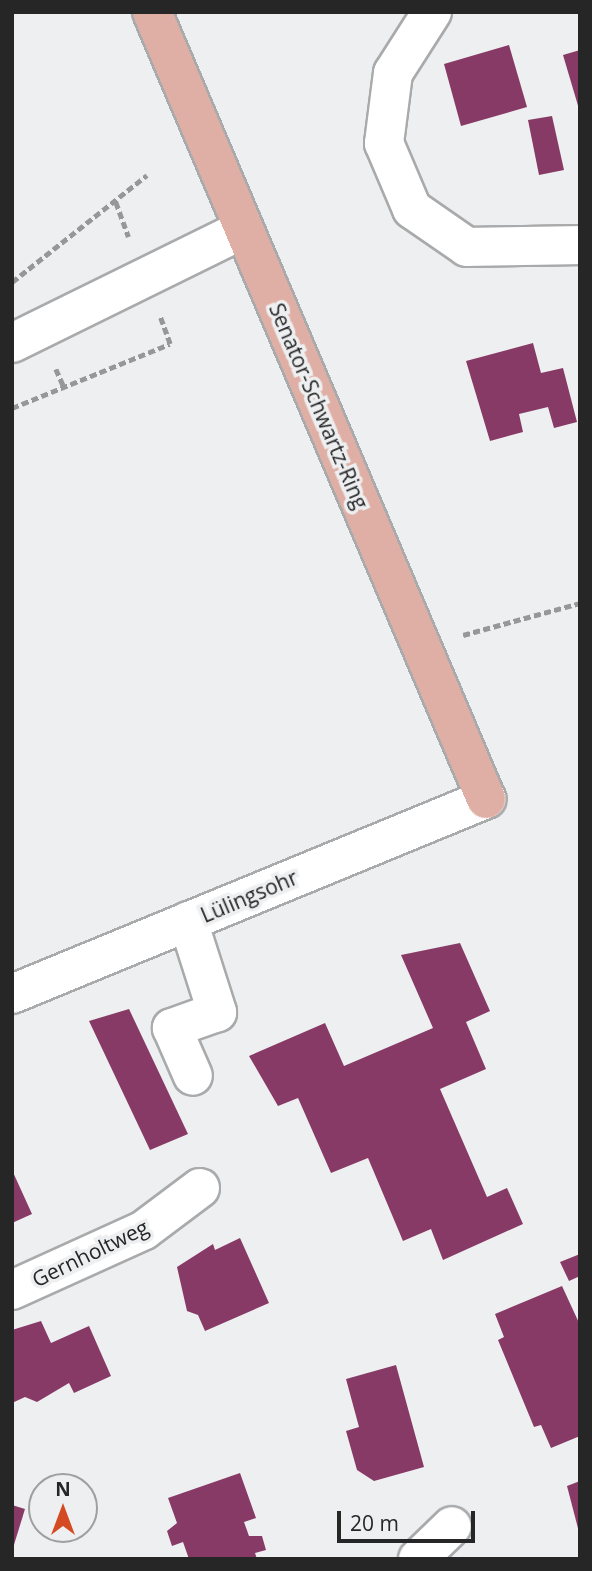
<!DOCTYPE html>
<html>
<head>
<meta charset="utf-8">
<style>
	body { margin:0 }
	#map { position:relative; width:592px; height:1571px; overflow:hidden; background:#eeeff0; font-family:"Open Sans",sans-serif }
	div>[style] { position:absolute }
	.building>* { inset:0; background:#883a66 }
	.path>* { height:4.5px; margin-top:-2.25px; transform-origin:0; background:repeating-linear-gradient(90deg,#969798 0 7px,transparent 0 10.5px) }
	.roads { filter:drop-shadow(2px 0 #a9aaab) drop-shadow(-2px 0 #a9aaab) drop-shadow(0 2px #a9aaab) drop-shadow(0 -2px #a9aaab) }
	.minor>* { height:38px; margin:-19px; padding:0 19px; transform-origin:19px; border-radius:19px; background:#fff }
	.major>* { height:38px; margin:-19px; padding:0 19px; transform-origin:19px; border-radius:19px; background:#dfafa5 }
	span { translate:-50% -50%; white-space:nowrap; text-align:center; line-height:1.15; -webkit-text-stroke:7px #eeeff0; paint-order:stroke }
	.street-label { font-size:21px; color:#262627 }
	.frame { position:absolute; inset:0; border:14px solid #262627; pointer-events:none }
	.north { position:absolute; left:28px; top:1473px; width:70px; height:70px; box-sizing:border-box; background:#eeeff0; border:2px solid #9e9fa0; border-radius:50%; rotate:0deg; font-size:19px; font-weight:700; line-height:28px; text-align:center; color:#262627 }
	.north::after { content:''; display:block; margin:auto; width:24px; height:32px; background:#d44b23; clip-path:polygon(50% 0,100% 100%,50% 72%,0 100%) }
	.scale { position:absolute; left:337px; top:1511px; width:138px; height:32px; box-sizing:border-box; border:4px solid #262627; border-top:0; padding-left:9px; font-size:21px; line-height:24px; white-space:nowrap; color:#262627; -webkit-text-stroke:5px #eeeff0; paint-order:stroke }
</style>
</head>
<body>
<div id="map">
	<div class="building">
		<i style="clip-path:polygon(509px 45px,527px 107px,461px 126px,444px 64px)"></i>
		<i style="clip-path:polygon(580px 50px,580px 109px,579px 109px,563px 55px)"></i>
		<i style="clip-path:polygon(552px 116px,564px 170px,539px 175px,528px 120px)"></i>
		<i style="clip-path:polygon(533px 343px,541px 373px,563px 368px,577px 422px,554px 428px,548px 407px,519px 414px,523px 432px,490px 441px,466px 361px)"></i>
		<i style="clip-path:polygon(460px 943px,490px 1011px,466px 1022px,486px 1069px,440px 1089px,487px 1197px,507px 1188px,523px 1224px,443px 1260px,431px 1229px,403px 1241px,368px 1158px,331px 1173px,298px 1098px,278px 1106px,249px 1056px,325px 1023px,344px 1066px,433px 1028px,401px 955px)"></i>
		<i style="clip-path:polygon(129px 1009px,188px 1134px,150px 1150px,89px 1021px)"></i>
		<i style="clip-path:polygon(12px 1170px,32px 1214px,12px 1223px)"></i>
		<i style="clip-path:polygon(240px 1238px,269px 1303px,205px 1331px,198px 1315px,187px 1311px,177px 1267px,213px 1244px,215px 1250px)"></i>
		<i style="clip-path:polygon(580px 1254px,580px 1276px,569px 1281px,560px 1262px)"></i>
		<i style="clip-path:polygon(562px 1286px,580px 1325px,580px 1436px,551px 1448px,541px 1425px,534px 1427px,498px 1340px,504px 1337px,495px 1314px)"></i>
		<i style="clip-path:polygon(41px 1321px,51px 1343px,89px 1326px,111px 1376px,74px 1393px,69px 1383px,37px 1402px,25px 1397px,12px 1403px,12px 1330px)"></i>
		<i style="clip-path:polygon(396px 1365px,424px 1467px,374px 1481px,357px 1470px,346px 1431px,359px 1427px,346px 1379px)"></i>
		<i style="clip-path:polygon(240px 1473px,256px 1518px,244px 1522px,249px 1536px,262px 1536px,266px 1550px,255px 1553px,257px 1559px,189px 1559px,183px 1542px,172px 1546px,167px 1531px,177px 1523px,168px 1498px)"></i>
		<i style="clip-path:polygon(580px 1481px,580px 1536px,567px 1486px)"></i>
		<i style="clip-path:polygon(12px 1505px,25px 1509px,13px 1548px,12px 1548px)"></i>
	</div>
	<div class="path">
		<i style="left:116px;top:202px;width:37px;rotate:70deg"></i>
		<i style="left:12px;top:282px;width:172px;rotate:-38.4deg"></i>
		<i style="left:56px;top:369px;width:20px;rotate:66deg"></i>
		<i style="left:12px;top:408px;width:170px;rotate:-22.1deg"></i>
		<i style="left:170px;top:344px;width:29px;rotate:-110deg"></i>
		<i style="left:463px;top:635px;width:121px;rotate:-15.3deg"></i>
	</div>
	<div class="roads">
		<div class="minor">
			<i style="left:432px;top:12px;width:72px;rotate:122.6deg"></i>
			<i style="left:393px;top:73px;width:71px;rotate:97.3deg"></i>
			<i style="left:384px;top:143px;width:72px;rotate:67deg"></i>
			<i style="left:412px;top:209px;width:67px;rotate:34.6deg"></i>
			<i style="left:467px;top:247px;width:113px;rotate:-1deg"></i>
			<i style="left:12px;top:343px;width:258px;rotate:-26.2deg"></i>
			<i style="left:188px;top:921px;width:96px;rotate:72.3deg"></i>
			<i style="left:217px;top:1012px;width:48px;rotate:160.4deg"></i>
			<i style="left:172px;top:1028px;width:52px;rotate:66.4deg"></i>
			<i style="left:12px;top:994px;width:513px;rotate:-22.36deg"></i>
			<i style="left:12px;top:1290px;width:145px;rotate:-24.4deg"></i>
			<i style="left:144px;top:1230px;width:70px;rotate:-36.9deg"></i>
			<i style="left:418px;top:1559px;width:47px;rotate:-44.1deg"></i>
		</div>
		<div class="major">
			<i style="left:152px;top:12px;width:855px;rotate:67deg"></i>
		</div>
	</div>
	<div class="street-label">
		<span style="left:319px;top:406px;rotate:67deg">Senator-Schwartz-Ring</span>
		<span style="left:249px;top:896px;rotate:-23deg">Lülingsohr</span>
		<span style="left:90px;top:1253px;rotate:-26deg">Gernholtweg</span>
	</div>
	<div class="frame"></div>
	<div class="north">N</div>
	<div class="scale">20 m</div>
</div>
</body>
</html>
